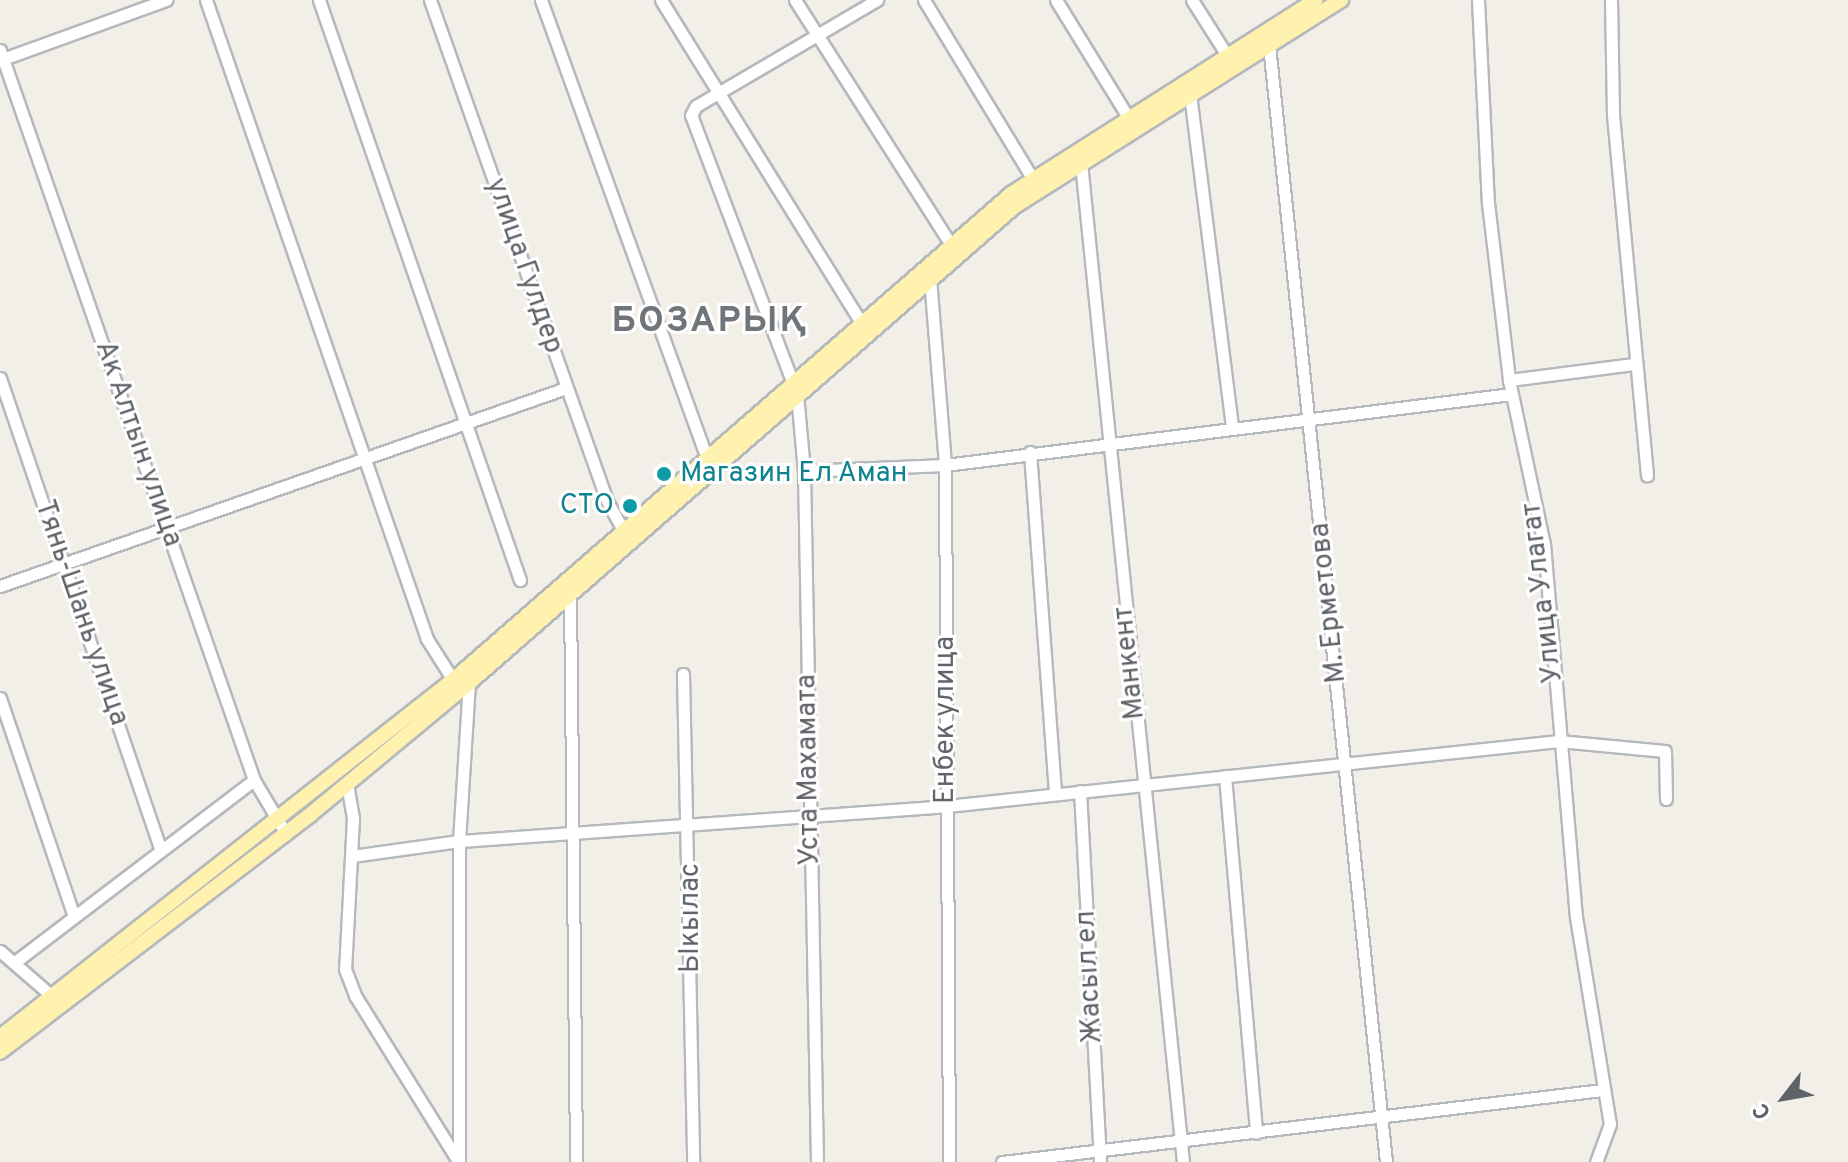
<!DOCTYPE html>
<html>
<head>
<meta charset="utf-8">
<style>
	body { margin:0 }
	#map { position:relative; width:1848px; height:1162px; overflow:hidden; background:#f1efe8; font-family:Overpass,sans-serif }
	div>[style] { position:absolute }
	.roads { filter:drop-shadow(2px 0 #b5b8bc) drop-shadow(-2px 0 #b5b8bc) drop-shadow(0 2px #b5b8bc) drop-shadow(0 -2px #b5b8bc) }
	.minor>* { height:11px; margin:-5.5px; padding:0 5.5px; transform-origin:5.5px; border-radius:5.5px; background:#fff }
	.major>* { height:14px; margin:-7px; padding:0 7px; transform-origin:7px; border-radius:7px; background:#fff2af }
	.dots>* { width:22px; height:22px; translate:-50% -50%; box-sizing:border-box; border:4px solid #fff; border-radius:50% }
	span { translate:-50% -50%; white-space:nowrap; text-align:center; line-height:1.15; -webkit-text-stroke:6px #fff; paint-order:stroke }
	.street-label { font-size:28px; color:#5f6368 }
	.culture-label { font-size:28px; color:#0d838f }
	.left { translate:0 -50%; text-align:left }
	.right { translate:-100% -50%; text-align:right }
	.district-label { font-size:36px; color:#70757a; font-weight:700; letter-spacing:2px }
	.north { position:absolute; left:1744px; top:1058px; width:80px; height:80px; -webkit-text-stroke:6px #fff; paint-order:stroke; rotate:239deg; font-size:22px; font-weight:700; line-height:32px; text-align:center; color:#5f6368 }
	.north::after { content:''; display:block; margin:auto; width:28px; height:36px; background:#5f6368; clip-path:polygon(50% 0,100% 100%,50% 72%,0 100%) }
</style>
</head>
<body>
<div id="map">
	<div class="roads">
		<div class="minor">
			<i style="left:206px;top:0;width:676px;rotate:70.92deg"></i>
			<i style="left:427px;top:639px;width:49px;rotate:57.6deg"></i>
			<i style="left:319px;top:0;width:614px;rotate:70.89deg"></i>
			<i style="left:430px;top:0;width:531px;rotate:70.54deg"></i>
			<i style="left:607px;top:501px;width:33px;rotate:61deg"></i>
			<i style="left:541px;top:0;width:487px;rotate:70.1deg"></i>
			<i style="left:661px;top:0;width:380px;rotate:58.2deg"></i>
			<i style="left:795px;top:0;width:288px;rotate:57.5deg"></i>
			<i style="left:924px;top:0;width:218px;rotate:58.7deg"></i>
			<i style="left:1056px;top:0;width:137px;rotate:58.4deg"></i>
			<i style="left:1192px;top:0;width:67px;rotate:57.7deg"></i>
			<i style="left:1478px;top:0;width:203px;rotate:87.2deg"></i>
			<i style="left:1488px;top:203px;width:178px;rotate:83.2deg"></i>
			<i style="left:1509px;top:380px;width:168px;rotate:78deg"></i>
			<i style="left:1544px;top:544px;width:374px;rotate:85.1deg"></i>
			<i style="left:1576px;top:917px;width:210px;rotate:80.7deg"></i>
			<i style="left:1610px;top:1124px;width:40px;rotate:110.2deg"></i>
			<i style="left:1611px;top:0;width:115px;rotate:89deg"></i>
			<i style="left:1613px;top:115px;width:362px;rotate:84.6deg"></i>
			<i style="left:1269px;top:45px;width:1123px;rotate:84.02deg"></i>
			<i style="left:0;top:50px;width:773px;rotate:70.81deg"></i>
			<i style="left:254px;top:780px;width:63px;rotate:59.3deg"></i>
			<i style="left:0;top:60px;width:177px;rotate:-19.9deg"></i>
			<i style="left:1190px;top:94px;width:336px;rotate:82.8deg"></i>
			<i style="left:1081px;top:163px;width:1004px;rotate:84.17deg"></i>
			<i style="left:930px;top:278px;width:188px;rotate:85.4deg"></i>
			<i style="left:945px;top:465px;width:697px;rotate:89.67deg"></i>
			<i style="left:0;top:378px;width:497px;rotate:71.2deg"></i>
			<i style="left:1509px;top:380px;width:126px;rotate:-7.3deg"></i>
			<i style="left:1030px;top:452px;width:343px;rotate:85.8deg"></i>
			<i style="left:804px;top:471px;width:141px;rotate:-2.4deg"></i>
			<i style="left:945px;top:465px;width:570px;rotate:-7.15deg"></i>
			<i style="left:0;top:586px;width:600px;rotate:-19.28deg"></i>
			<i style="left:570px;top:594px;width:568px;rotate:89.39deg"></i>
			<i style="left:683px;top:674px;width:488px;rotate:88.8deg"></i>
			<i style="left:0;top:698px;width:228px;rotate:71.3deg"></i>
			<i style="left:1225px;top:776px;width:358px;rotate:85deg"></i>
			<i style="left:347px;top:784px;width:35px;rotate:80deg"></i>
			<i style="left:353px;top:818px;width:151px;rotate:93deg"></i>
			<i style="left:345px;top:969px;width:30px;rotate:69deg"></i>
			<i style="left:356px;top:997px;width:193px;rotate:58.1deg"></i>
			<i style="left:1080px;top:791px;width:372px;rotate:86.9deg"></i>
			<i style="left:352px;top:856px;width:108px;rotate:-8deg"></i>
			<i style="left:459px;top:841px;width:489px;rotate:-4.1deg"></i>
			<i style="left:947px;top:806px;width:615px;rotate:-6.06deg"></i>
			<i style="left:1559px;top:741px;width:106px;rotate:5.4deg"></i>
			<i style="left:1665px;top:751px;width:48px;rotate:88.8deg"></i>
			<i style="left:0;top:951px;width:70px;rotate:41deg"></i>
			<i style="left:15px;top:962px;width:300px;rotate:-37.3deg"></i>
			<i style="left:459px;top:1162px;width:321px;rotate:-90deg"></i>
			<i style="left:459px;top:841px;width:158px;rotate:-86.4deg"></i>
			<i style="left:817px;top:1162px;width:691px;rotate:-91.08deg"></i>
			<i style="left:804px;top:471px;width:77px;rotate:-95.2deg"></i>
			<i style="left:797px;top:394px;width:298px;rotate:-110.8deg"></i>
			<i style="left:691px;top:115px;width:10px;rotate:-61deg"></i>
			<i style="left:696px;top:106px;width:210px;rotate:-30.4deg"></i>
			<i style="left:1002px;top:1162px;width:604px;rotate:-6.84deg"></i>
		</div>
		<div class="major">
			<i style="left:0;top:1037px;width:577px;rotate:-38.24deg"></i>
			<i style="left:453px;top:680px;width:740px;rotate:-41.05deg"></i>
			<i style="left:1011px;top:194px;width:361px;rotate:-32.5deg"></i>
			<i style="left:0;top:1052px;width:390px;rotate:-37.4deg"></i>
			<i style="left:310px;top:815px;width:207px;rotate:-39.7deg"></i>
			<i style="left:469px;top:683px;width:725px;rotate:-41.14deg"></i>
			<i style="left:1015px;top:206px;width:386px;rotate:-32.3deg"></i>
		</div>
	</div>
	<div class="dots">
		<i style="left:664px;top:474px;background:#0f9aa8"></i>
		<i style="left:630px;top:506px;background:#0f9aa8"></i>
	</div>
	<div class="street-label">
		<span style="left:524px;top:266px;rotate:71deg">улица Гулдер</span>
		<span style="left:138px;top:444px;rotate:71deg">Ак Алтын улица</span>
		<span style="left:1543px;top:593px;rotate:-97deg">Улица Улагат</span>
		<span style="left:1329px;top:603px;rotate:-96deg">М. Ерметова</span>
		<span style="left:81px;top:613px;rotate:71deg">Тянь-Шань улица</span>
		<span style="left:1130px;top:663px;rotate:-96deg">Манкент</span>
		<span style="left:946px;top:720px;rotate:-90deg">Енбек улица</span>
		<span style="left:809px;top:770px;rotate:-91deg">Уста Махамата</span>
		<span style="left:691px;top:918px;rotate:-90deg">Ыкылас</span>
		<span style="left:1090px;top:977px;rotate:-93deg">Жасыл ел</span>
	</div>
	<div class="culture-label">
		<span class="left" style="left:680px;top:474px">Магазин Ел Аман</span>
		<span class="right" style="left:614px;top:506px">СТО</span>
	</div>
	<div class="district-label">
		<span style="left:710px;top:323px">БОЗАРЫҚ</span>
	</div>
	<div class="north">С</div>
</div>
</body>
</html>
